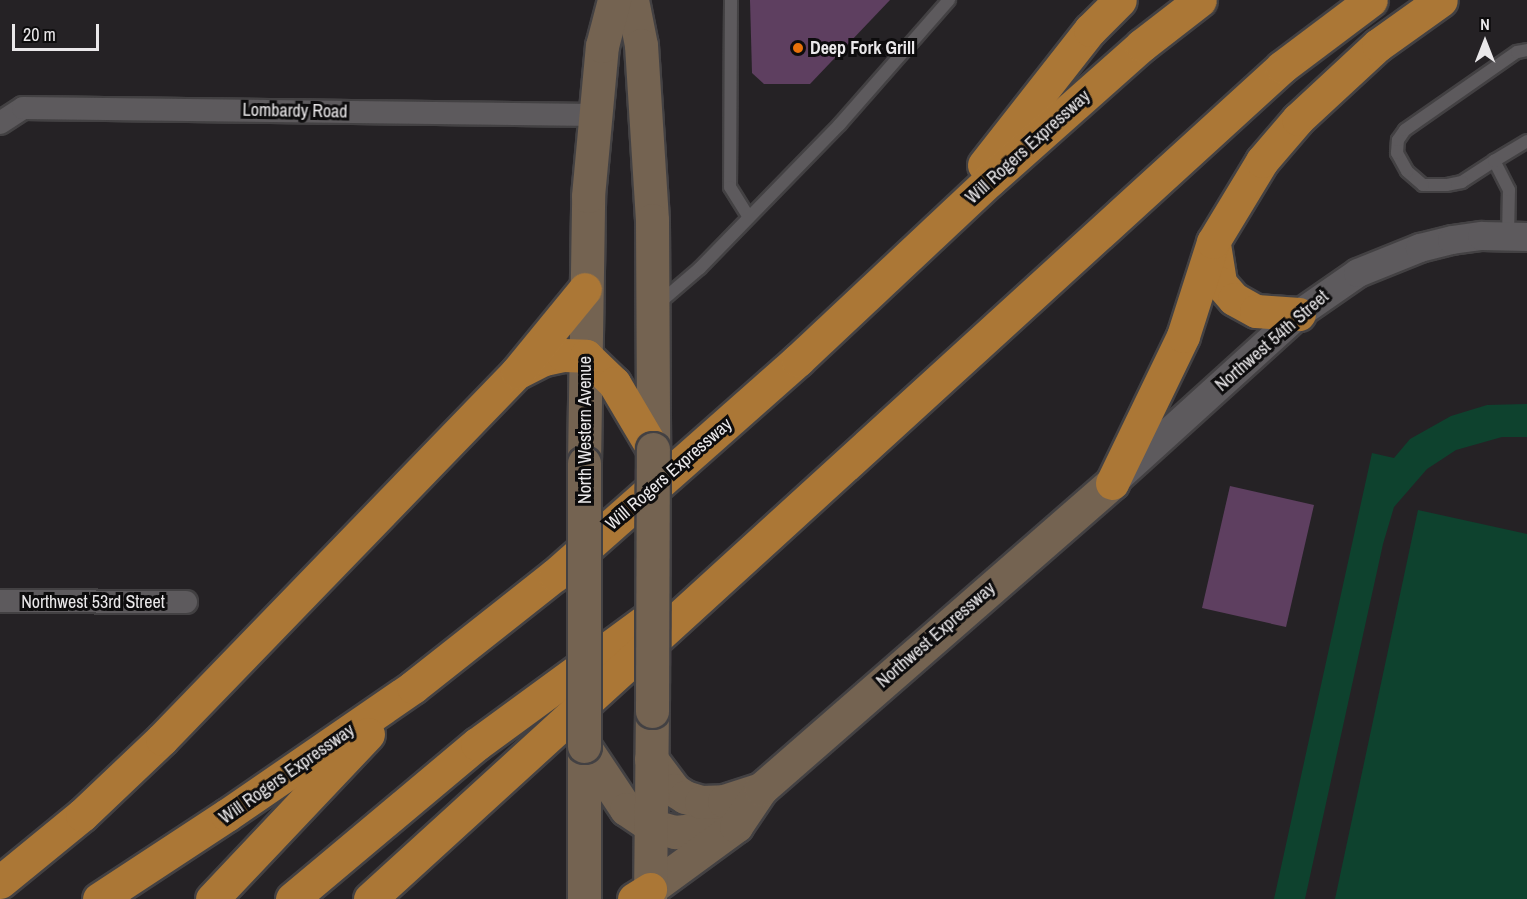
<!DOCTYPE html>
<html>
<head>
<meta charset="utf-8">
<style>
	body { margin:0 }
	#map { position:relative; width:1527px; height:899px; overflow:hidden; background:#252225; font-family:"Archivo Narrow",sans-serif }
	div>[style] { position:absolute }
	.green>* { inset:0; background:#0e422e }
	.building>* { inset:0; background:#5e3f60 }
	.roads { filter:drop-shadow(2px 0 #434143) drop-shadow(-2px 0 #434143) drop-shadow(0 2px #434143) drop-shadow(0 -2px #434143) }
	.service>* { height:12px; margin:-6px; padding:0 6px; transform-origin:6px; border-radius:6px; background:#5d5a5d }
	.minor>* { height:22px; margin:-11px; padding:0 11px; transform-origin:11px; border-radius:11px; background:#5d5a5d }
	.tertiary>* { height:28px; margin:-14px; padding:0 14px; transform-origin:14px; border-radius:14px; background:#5d5a5d }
	.secondary>* { height:33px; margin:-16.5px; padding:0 16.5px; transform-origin:16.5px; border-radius:16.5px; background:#746351 }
	.motorway>* { height:33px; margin:-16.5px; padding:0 16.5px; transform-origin:16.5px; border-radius:16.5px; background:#ab7736 }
	.bridges { filter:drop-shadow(2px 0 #434143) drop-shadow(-2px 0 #434143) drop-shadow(0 2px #434143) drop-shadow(0 -2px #434143) }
	.secondary-bridge>* { height:33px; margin:-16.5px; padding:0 16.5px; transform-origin:16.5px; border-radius:16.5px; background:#746351 }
	.dots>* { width:16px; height:16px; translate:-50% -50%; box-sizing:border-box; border:3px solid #0d0c0d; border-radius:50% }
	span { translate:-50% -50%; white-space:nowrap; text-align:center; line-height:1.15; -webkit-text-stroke:6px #0d0c0d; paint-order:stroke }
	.poi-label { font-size:18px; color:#eae8ea; font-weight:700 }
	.left { translate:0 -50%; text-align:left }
	.street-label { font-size:18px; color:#eae8ea }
	.north { position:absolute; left:1455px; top:12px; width:60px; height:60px; -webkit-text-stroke:4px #0d0c0d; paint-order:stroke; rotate:0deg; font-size:16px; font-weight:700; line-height:24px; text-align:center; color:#eae8ea }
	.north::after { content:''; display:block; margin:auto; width:21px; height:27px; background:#eae8ea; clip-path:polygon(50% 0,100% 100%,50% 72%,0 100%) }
	.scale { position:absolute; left:12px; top:24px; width:87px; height:27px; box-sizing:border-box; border:3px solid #eae8ea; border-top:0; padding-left:8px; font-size:18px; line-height:21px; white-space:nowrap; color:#eae8ea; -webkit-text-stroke:4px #0d0c0d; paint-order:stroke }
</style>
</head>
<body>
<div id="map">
	<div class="green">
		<i style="clip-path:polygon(1527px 404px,1527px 437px,1502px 437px,1456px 450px,1427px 469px,1394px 507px,1383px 544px,1305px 899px,1274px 899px,1372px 453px,1394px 458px,1410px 439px,1451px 416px,1487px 405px)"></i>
		<i style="clip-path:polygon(1418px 510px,1527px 534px,1527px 899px,1335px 899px)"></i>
	</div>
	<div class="building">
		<i style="clip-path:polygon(750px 0,890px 0,810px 84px,764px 84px,752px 73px)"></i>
		<i style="clip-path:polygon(1230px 486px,1314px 505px,1286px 627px,1202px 608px)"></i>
	</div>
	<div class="roads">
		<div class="service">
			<i style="left:731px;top:0;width:187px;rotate:90.3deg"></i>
			<i style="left:730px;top:187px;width:34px;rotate:58deg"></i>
			<i style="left:1494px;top:161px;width:38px;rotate:147deg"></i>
			<i style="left:1462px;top:182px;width:16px;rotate:169deg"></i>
			<i style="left:1446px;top:185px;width:23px;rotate:180deg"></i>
			<i style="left:1423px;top:185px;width:21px;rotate:-139deg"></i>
			<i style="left:1407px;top:171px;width:21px;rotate:-119deg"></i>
			<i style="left:1397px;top:153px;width:13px;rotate:-86deg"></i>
			<i style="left:1398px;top:140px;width:12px;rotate:-55deg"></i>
			<i style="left:1405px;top:130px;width:136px;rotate:-34.9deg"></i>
			<i style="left:1517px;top:52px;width:10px;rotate:-11deg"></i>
			<i style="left:1508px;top:236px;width:46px;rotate:-88.8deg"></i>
			<i style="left:1509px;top:190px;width:33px;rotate:-117deg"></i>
			<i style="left:1494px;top:161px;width:39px;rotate:-31deg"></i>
			<i style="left:658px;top:304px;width:55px;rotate:-40.6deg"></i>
			<i style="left:700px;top:268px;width:201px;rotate:-45.8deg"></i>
			<i style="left:840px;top:124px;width:165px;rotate:-48.7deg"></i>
		</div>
		<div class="minor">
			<i style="left:0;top:123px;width:27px;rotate:-33deg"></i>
			<i style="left:23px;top:108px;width:572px;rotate:0.7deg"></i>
			<i style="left:0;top:601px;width:186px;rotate:0.3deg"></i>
		</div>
		<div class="tertiary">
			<i style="left:1116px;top:480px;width:247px;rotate:-42.2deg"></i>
			<i style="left:1299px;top:314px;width:72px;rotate:-34.8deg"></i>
			<i style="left:1358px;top:273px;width:67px;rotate:-22deg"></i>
			<i style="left:1420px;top:248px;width:33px;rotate:-14deg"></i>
			<i style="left:1452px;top:240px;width:30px;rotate:-8deg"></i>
			<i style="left:1482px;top:236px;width:45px;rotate:1.3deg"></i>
		</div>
		<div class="secondary">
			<i style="left:632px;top:0;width:46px;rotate:78.7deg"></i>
			<i style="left:641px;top:45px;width:175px;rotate:86.4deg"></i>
			<i style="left:652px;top:220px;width:229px;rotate:89.7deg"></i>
			<i style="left:584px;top:463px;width:267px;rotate:-89.1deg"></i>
			<i style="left:588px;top:196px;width:151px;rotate:-84.7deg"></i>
			<i style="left:602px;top:46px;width:48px;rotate:-75.4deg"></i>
			<i style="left:584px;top:746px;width:76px;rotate:56.3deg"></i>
			<i style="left:626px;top:809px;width:29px;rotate:34deg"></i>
			<i style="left:650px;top:825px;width:26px;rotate:16deg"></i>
			<i style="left:675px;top:832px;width:59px;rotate:-5.8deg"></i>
			<i style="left:651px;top:759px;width:39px;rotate:53deg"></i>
			<i style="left:674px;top:790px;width:13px;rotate:32deg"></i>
			<i style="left:685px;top:797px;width:17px;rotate:17deg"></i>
			<i style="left:701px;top:802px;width:23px;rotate:-2deg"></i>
			<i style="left:724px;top:801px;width:39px;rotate:-18deg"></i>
			<i style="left:650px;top:889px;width:107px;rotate:-36.2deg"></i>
			<i style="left:736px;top:826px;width:45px;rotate:-56deg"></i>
			<i style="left:761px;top:789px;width:466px;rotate:-41.1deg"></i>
			<i style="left:584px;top:899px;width:153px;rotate:-90deg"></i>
			<i style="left:650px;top:899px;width:188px;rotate:-89.4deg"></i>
		</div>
		<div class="motorway">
			<i style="left:984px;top:165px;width:172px;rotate:-51.9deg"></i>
			<i style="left:1090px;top:30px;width:42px;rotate:-45deg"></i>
			<i style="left:1214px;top:244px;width:39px;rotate:81deg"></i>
			<i style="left:1220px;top:283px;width:21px;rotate:49deg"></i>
			<i style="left:1234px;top:299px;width:25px;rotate:29deg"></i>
			<i style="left:1256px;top:311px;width:43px;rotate:4deg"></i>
			<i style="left:520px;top:371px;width:27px;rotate:-27deg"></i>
			<i style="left:544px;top:359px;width:19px;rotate:-12deg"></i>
			<i style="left:563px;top:355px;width:23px;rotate:2deg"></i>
			<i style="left:586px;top:356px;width:39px;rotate:44deg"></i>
			<i style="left:614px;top:383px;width:77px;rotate:59.4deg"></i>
			<i style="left:1112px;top:483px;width:163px;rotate:-64.2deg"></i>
			<i style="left:1183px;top:336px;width:99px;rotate:-72.3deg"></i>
			<i style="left:1213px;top:242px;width:95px;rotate:-58.8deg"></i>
			<i style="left:1262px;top:161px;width:55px;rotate:-49.4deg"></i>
			<i style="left:1298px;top:119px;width:109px;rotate:-42.8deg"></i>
			<i style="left:1378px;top:45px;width:77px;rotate:-35.5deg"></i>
			<i style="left:0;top:882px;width:106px;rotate:-39.3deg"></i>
			<i style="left:82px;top:815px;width:110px;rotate:-43.5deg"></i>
			<i style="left:162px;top:739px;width:511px;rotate:-45.95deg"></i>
			<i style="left:517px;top:372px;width:107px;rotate:-50.7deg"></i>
			<i style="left:99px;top:899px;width:153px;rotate:-33.3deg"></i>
			<i style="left:227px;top:815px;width:226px;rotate:-34.5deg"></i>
			<i style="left:413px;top:687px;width:181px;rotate:-38.3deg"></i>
			<i style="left:555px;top:575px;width:324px;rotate:-41.5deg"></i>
			<i style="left:798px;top:360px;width:263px;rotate:-43.2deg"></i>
			<i style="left:990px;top:180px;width:203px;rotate:-41.6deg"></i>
			<i style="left:1142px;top:45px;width:73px;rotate:-37.8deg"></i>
			<i style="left:212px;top:899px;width:227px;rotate:-46.6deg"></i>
			<i style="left:292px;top:899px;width:241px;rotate:-40deg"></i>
			<i style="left:477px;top:744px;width:222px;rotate:-36.2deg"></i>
			<i style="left:370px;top:899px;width:1234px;rotate:-42.37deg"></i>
			<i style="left:1282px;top:67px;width:111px;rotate:-37deg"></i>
			<i style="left:634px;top:899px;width:19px;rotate:-32deg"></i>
		</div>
	</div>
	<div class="bridges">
		<div class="secondary-bridge">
			<i style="left:584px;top:463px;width:283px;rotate:90deg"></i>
			<i style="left:652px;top:711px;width:262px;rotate:-89.8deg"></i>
		</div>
	</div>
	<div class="dots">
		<i style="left:798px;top:48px;background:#e8710a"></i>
	</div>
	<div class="poi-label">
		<span class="left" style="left:810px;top:48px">Deep Fork Grill</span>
	</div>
	<div class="street-label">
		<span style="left:295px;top:111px;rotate:1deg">Lombardy Road</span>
		<span style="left:1028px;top:147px;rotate:-42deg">Will Rogers Expressway</span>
		<span style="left:1272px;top:341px;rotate:-41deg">Northwest 54th Street</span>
		<span style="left:585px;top:430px;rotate:-90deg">North Western Avenue</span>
		<span style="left:669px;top:474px;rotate:-41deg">Will Rogers Expressway</span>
		<span style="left:93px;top:602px">Northwest 53rd Street</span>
		<span style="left:936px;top:635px;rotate:-41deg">Northwest Expressway</span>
		<span style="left:287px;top:774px;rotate:-35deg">Will Rogers Expressway</span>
	</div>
	<div class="north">N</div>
	<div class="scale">20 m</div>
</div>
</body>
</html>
